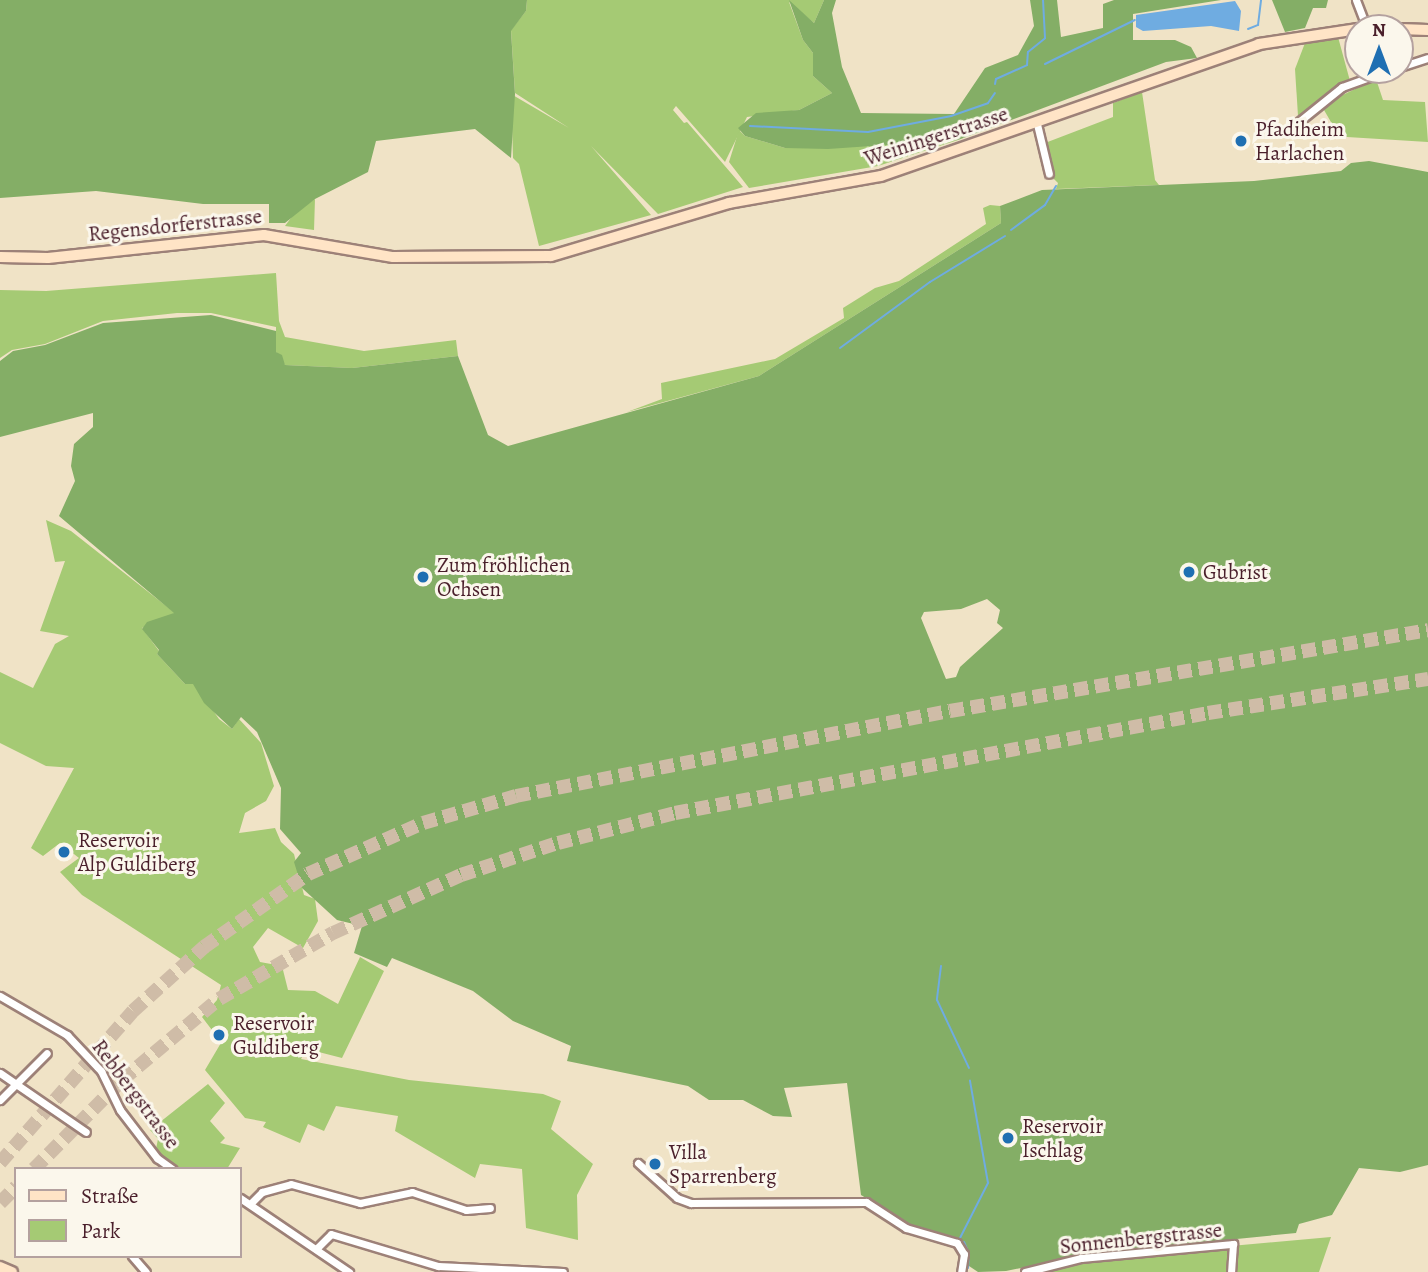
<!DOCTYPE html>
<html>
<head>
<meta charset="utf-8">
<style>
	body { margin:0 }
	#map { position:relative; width:1428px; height:1272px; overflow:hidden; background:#f0e3c6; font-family:Alegreya,serif }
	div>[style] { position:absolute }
	.green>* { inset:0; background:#a5ca74 }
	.forest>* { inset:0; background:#84ae66 }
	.water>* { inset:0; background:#6face1 }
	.stream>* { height:2px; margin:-1px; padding:0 1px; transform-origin:1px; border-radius:1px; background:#6face1 }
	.highway-tunnel>* { height:14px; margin-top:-7px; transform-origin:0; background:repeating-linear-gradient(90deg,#cfbca7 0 14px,transparent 0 21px) }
	.roads { filter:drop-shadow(2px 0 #9d8178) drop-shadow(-2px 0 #9d8178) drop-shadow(0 2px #9d8178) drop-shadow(0 -2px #9d8178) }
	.street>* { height:7px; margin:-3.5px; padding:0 3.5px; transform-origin:3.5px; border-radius:3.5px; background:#fff }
	.secondary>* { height:10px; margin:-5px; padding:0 5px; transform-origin:5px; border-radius:5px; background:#ffe4c6 }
	.dots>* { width:19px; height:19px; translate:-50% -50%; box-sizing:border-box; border:4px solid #fbf7ec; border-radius:50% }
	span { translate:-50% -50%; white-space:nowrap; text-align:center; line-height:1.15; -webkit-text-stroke:6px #fbf7ec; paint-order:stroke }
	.poi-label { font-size:21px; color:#4a1f2b }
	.left { translate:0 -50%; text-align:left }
	.street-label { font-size:21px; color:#4a1f2b }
	.legend { position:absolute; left:14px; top:1167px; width:228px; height:91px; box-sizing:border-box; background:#fbf7ec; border:2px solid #b4a19f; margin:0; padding:9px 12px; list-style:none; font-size:21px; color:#4a1f2b }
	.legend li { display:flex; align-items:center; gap:14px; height:35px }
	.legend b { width:35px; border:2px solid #b4a19f }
	.north { position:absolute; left:1344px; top:14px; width:70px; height:70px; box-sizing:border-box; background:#fbf7ec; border:2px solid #b4a19f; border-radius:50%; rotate:0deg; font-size:19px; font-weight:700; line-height:28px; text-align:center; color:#4a1f2b }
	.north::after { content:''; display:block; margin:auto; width:24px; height:32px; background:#1f6fb2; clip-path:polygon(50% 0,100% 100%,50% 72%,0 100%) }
</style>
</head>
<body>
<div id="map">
	<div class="green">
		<i style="clip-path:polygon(527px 0,824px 0,814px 23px,789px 2px,803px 40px,813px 53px,813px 76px,832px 93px,799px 110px,747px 117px,725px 162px,676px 106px,673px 110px,684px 123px,687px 122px,743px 187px,658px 214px,591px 146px,651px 215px,539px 246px,519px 164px,513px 158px,511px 94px,569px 128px,515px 93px,511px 30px,526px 11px)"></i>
		<i style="clip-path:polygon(1338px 37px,1350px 81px,1298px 116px,1295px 69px,1305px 43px)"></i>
		<i style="clip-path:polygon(1376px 79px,1383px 100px,1425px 102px,1428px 142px,1347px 137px,1335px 129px,1324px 110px,1326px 103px)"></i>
		<i style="clip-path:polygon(1142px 92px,1155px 180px,1159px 185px,1056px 189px,1058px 183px,1052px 177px,1045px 143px,1113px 117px,1113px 103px)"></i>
		<i style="clip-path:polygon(739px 130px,745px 136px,785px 148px,958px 140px,878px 166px,749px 188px,729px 162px)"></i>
		<i style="clip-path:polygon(315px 199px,314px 230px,285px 226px,296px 211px)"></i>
		<i style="clip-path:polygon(990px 205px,1000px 206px,1001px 223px,759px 376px,627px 412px,662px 399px,661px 383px,775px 359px,844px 318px,843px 308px,875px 288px,899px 281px,986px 224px,983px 208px)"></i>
		<i style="clip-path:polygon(276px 273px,279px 321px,285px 337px,364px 351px,456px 340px,458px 356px,352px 368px,285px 365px,276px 352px,276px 327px,211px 313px,177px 313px,103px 321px,45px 344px,12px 350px,0 358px,0 290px,46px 291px)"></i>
		<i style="clip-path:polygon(46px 520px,71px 531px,175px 613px,142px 628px,159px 651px,157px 654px,185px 684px,194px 683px,219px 719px,232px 729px,239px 719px,261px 743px,274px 786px,266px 801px,245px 813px,239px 833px,275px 828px,281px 842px,294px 854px,304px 895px,315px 899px,318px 921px,303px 948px,268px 928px,253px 947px,260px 962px,282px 966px,288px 990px,315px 991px,338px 1004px,360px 957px,384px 971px,342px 1058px,307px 1049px,301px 1059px,409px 1080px,543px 1094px,561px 1101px,551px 1129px,593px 1164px,577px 1195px,578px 1240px,526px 1228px,522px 1169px,480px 1164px,475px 1178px,395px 1131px,398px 1116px,336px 1106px,324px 1131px,308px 1124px,300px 1143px,263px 1127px,266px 1122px,245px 1118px,205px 1070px,228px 1031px,224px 1027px,215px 1034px,202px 1017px,217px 1000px,221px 985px,82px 895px,60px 872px,79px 858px,60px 843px,43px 856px,31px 848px,74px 768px,46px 766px,0 743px,0 672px,33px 688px,55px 644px,69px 636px,40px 631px,65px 561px,55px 562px)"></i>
		<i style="clip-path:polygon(208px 1084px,225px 1103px,210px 1121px,225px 1138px,220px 1143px,240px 1148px,227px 1169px,175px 1169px,156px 1149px,158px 1139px,150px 1130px)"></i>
		<i style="clip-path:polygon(1331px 1237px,1319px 1272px,1031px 1272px,1077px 1260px)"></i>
	</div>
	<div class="forest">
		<i style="clip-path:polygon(0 0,527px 0,526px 11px,511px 31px,515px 94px,511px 158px,475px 129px,376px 141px,368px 172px,315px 199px,285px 223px,269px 223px,269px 204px,203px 204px,96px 191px,0 198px)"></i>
		<i style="clip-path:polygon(789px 0,814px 23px,824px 0,836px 0,832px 13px,842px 67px,861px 113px,954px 114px,985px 68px,1018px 55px,1034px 26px,1030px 0,1057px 0,1061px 37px,1103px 28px,1103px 4px,1114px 0,1221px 0,1133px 14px,1133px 40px,1175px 40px,1191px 47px,1197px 58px,1166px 62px,958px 140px,828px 149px,785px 148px,745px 136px,738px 128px,756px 113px,799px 110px,832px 93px,813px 76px,813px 53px,803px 40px)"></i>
		<i style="clip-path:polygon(1272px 0,1328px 0,1326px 8px,1313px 8px,1305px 28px,1285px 32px)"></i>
		<i style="clip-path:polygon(evenodd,1369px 161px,1428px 172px,1428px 1165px,1400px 1172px,1359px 1168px,1332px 1215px,1299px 1224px,1296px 1233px,1095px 1253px,1006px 1271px,978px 1272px,966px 1264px,964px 1247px,955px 1238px,921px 1231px,861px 1195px,847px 1083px,784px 1088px,792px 1117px,773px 1116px,743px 1100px,709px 1100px,688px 1086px,567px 1061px,571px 1046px,513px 1021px,473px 991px,392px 958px,387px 967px,354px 953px,362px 926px,337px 920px,302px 888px,294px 862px,301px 853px,280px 829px,281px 788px,257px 732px,241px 717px,232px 729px,204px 703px,193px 684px,185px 684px,157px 654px,159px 650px,142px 629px,147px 622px,174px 613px,59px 516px,75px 481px,71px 466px,74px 444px,93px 427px,93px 413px,0 437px,0 361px,13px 351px,45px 345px,103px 323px,211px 315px,276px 331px,276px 352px,282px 355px,285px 365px,352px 368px,458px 356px,488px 435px,508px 446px,759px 376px,1001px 223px,1000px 206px,1042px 190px,1254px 181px,1341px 171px,1351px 163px,1369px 161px,987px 599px,1000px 610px,997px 623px,1003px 628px,960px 667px,956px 677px,946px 679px,921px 618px,924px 612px,961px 609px,987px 599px)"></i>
	</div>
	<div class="water">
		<i style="clip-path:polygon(1235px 1px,1241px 11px,1239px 31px,1211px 26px,1143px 31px,1136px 27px,1136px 15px)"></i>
	</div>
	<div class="stream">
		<i style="left:1248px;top:29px;width:11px;rotate:-22deg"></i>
		<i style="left:1258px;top:25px;width:25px;rotate:-83deg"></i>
		<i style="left:1045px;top:64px;width:100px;rotate:-26.1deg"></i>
		<i style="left:995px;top:84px;width:5px;rotate:-79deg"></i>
		<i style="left:996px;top:79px;width:34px;rotate:-24deg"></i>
		<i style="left:1027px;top:65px;width:13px;rotate:-86deg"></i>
		<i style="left:1028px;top:52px;width:22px;rotate:-39deg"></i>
		<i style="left:1045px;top:38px;width:38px;rotate:-93deg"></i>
		<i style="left:750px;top:126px;width:118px;rotate:2.9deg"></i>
		<i style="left:868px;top:132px;width:85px;rotate:-10.9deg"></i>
		<i style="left:951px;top:116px;width:39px;rotate:-19deg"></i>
		<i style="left:988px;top:103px;width:12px;rotate:-55deg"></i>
		<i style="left:1011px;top:230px;width:42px;rotate:-36.3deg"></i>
		<i style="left:1045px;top:205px;width:22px;rotate:-60deg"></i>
		<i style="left:840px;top:348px;width:112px;rotate:-36.3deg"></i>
		<i style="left:930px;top:282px;width:88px;rotate:-31.5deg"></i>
		<i style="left:941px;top:966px;width:34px;rotate:97deg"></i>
		<i style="left:937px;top:1000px;width:75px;rotate:64.8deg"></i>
		<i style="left:960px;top:1238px;width:62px;rotate:-63deg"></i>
		<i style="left:988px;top:1183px;width:104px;rotate:-100deg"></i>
		<i style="left:964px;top:1242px;width:13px;rotate:67deg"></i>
		<i style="left:969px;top:1254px;width:14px;rotate:94deg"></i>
	</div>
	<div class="highway-tunnel">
		<i style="left:0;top:1163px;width:202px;rotate:-48.8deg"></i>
		<i style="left:133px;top:1011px;width:96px;rotate:-42deg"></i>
		<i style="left:204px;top:947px;width:127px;rotate:-35.1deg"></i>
		<i style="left:308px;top:874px;width:126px;rotate:-23.9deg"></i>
		<i style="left:423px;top:823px;width:97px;rotate:-16.2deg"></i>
		<i style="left:516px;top:796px;width:442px;rotate:-11.1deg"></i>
		<i style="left:950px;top:711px;width:485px;rotate:-9.6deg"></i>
		<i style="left:34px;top:1169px;width:125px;rotate:-45.3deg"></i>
		<i style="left:122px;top:1080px;width:126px;rotate:-39.9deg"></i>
		<i style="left:219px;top:999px;width:132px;rotate:-30.1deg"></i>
		<i style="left:333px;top:933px;width:141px;rotate:-24.4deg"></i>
		<i style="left:461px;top:875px;width:102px;rotate:-18.3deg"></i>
		<i style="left:558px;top:843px;width:121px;rotate:-14.4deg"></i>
		<i style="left:675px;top:813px;width:542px;rotate:-10.63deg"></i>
		<i style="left:1208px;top:713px;width:223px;rotate:-8.8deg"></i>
		<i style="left:0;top:1203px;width:23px;rotate:-45deg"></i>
	</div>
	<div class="roads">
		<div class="street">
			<i style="left:1356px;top:0;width:30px;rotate:69deg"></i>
			<i style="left:1400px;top:67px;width:29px;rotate:-18deg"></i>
			<i style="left:1037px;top:124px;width:51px;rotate:76.5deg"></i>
			<i style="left:1296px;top:124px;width:59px;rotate:-38.8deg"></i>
			<i style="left:1342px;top:87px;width:50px;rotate:-19.9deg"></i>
			<i style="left:0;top:996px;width:78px;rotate:30.2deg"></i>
			<i style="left:67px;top:1035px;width:50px;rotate:46.6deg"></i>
			<i style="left:101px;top:1071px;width:43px;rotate:64deg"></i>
			<i style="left:120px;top:1110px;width:61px;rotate:52.4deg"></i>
			<i style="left:157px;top:1158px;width:19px;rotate:36deg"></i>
			<i style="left:0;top:1073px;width:104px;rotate:34.5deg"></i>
			<i style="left:0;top:1100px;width:66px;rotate:-45deg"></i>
			<i style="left:638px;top:1163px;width:52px;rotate:41.9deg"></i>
			<i style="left:677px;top:1198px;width:15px;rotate:20deg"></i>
			<i style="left:691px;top:1203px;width:175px;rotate:-0.3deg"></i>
			<i style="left:866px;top:1202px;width:48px;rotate:33deg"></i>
			<i style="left:906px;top:1228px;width:53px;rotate:16.4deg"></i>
			<i style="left:957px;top:1243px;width:13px;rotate:58deg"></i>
			<i style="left:964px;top:1254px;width:18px;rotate:99deg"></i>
			<i style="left:240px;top:1198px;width:132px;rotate:34.2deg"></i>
			<i style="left:250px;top:1204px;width:17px;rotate:-45deg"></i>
			<i style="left:262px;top:1192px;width:30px;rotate:-15deg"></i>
			<i style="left:291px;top:1184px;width:72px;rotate:15.4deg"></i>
			<i style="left:360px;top:1203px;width:53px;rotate:-11.9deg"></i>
			<i style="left:412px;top:1192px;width:57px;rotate:18.4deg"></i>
			<i style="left:466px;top:1210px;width:24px;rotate:-5deg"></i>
			<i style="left:316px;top:1249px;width:21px;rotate:-45deg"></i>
			<i style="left:331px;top:1234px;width:112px;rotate:16.7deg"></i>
			<i style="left:438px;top:1266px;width:125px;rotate:2.7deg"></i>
			<i style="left:132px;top:1256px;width:21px;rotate:49deg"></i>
			<i style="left:1025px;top:1272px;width:58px;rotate:-14deg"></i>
			<i style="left:1081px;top:1258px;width:153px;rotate:-5.3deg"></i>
			<i style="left:1233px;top:1244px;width:28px;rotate:94deg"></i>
		</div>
		<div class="secondary">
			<i style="left:1400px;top:29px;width:28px;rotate:2deg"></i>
			<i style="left:0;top:257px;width:48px;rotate:1.2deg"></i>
			<i style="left:48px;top:258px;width:217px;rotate:-6.1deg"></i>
			<i style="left:264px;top:235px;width:131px;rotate:9.7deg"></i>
			<i style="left:393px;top:257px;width:158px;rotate:-0.4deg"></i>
			<i style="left:551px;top:256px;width:186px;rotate:-16.6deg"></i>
			<i style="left:729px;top:203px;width:154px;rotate:-10.1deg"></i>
			<i style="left:881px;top:176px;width:400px;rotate:-19.2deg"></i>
			<i style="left:1259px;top:44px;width:100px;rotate:-8.6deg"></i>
			<i style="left:0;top:1267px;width:13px;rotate:23deg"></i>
		</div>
	</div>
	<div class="dots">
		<i style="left:1241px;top:141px;background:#1f6fb2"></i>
		<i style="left:1189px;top:572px;background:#1f6fb2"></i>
		<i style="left:423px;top:577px;background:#1f6fb2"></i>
		<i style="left:64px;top:852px;background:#1f6fb2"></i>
		<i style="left:219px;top:1035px;background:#1f6fb2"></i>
		<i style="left:1008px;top:1138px;background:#1f6fb2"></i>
		<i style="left:655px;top:1164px;background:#1f6fb2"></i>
	</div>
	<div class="poi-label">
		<span class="left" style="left:1255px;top:141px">Pfadiheim<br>Harlachen</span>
		<span class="left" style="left:437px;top:577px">Zum fröhlichen<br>Ochsen</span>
		<span class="left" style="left:1203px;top:572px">Gubrist</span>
		<span class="left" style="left:78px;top:852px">Reservoir<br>Alp Guldiberg</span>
		<span class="left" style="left:233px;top:1035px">Reservoir<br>Guldiberg</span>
		<span class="left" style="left:1022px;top:1138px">Reservoir<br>Ischlag</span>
		<span class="left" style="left:669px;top:1164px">Villa<br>Sparrenberg</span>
	</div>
	<div class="street-label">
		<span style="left:936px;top:136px;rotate:-18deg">Weiningerstrasse</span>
		<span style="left:175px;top:225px;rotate:-6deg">Regensdorferstrasse</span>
		<span style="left:136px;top:1094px;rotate:53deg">Rebbergstrasse</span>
		<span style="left:1141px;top:1238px;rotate:-6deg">Sonnenbergstrasse</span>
	</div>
	<ul class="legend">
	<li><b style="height:9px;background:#ffe4c6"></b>Straße</li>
	<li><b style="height:19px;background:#a5ca74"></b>Park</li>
	</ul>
	<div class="north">N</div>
</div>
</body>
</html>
